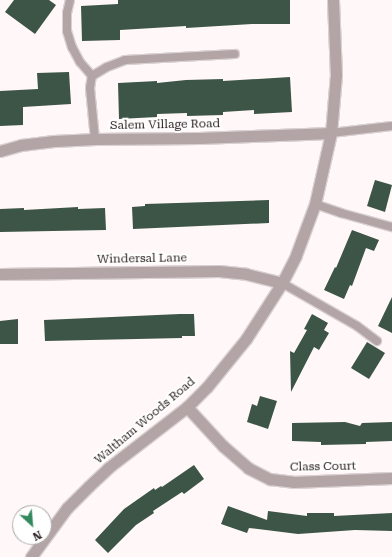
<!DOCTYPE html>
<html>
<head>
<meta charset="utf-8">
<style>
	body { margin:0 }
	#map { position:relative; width:392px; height:557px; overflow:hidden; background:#fff7f8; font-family:"Roboto Serif",serif }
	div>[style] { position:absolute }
	.building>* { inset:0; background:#3c5546 }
	.roads { filter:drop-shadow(1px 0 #d9d1d2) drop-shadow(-1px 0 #d9d1d2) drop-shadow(0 1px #d9d1d2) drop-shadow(0 -1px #d9d1d2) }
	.service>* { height:8px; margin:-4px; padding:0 4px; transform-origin:4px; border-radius:4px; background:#b3a4a6 }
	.minor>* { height:11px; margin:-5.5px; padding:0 5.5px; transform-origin:5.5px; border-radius:5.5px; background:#b3a4a6 }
	.tertiary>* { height:11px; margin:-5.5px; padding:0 5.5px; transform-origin:5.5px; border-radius:5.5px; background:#b3a4a6 }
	span { translate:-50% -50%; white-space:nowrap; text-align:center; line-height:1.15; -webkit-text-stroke:4px #fff; paint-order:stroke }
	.street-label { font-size:12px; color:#2e2223 }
	.north { position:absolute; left:12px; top:505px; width:40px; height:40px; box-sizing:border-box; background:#fff; border:1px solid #aba7a7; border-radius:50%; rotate:154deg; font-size:11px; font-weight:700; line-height:16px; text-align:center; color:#2e2223 }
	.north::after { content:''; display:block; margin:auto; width:14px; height:18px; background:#32895e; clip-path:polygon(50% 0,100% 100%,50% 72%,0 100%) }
</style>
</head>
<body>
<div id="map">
	<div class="building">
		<i style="clip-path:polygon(14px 0,49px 0,56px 5px,35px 34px,5px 12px)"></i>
		<i style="clip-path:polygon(118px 0,290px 0,290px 24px,252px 24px,186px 28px,186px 26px,120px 30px,120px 40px,82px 41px,81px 6px,118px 4px)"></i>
		<i style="clip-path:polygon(69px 72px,71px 104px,23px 107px,23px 125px,0 126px,0 91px,38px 89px,37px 73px)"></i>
		<i style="clip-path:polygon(290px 77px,292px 112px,254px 114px,254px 110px,223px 112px,223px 115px,187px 116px,187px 113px,157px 114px,157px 117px,119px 119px,118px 83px,157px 81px,157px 83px,186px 80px,223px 79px,223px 81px)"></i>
		<i style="clip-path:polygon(375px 180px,392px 185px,385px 212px,367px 206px)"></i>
		<i style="clip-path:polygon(269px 200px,269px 223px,133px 229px,132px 207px,145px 206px,145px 204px)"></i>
		<i style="clip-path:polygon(78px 207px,78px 209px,105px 208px,106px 230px,0 232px,0 209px,24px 208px,24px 210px)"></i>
		<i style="clip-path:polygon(352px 230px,379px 240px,374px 251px,366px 248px,352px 286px,350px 285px,344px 299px,324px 290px,335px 267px,336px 268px)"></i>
		<i style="clip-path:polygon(392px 297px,392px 333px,378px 326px)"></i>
		<i style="clip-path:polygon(180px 314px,194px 314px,195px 336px,182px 336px,182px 338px,45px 341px,44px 320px)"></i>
		<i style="clip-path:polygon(312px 314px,328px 323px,324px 330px,329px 333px,319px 350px,314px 347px,291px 392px,290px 351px,294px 353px,307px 330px,304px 329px)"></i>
		<i style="clip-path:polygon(18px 319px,18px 344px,0 344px,0 321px)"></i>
		<i style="clip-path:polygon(367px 342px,385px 353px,369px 379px,351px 368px)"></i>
		<i style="clip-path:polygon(260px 396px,277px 401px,268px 429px,247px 422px,252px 404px,257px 406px)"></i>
		<i style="clip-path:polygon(345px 422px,360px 426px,362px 423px,392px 422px,392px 441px,366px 442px,366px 444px,321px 445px,321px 442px,292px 441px,292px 423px)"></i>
		<i style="clip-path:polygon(194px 465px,204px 479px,184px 494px,182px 492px,153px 511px,154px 513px,136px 525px,108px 553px,95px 540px,124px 509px,154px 488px,155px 490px,161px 486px,162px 487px)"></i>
		<i style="clip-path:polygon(228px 506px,267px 520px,268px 511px,307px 516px,307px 513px,334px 513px,334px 516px,392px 513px,392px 531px,355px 530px,298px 534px,249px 528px,247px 533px,221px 524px)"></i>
	</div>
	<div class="roads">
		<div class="service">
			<i style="left:70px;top:0;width:13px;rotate:103deg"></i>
			<i style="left:67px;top:13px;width:18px;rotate:90deg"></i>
			<i style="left:67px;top:31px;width:17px;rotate:73deg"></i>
			<i style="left:72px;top:47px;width:17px;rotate:62deg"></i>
			<i style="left:80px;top:62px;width:18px;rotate:49deg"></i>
			<i style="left:331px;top:133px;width:61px;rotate:-6.5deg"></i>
			<i style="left:95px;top:139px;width:51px;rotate:-95.6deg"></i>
			<i style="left:90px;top:88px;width:12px;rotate:-81deg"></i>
			<i style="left:92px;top:76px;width:17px;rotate:-31deg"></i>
			<i style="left:107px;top:67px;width:19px;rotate:-21deg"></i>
			<i style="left:125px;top:60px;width:110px;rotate:-3.1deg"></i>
			<i style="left:315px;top:204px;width:28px;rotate:19deg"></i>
			<i style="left:341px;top:213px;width:53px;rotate:15.4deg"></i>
			<i style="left:282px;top:283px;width:86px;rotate:29.8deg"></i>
			<i style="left:357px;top:326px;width:25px;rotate:37deg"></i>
		</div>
		<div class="minor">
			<i style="left:0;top:151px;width:22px;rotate:-16deg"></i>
			<i style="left:21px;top:145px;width:33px;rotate:-7deg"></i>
			<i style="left:54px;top:141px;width:41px;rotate:-2.8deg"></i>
			<i style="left:95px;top:139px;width:104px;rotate:-0.6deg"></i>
			<i style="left:199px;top:138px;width:132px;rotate:-2.2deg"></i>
			<i style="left:0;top:274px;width:219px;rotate:-0.8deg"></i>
			<i style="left:219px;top:271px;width:27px;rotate:6deg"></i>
			<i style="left:246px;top:274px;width:37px;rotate:14deg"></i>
			<i style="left:187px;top:407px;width:53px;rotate:47.3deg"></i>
			<i style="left:223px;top:446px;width:33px;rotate:41deg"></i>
			<i style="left:248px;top:468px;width:25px;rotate:27deg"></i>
			<i style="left:270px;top:479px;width:23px;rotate:7deg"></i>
			<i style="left:293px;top:482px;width:99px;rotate:-2.3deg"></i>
		</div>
		<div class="tertiary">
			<i style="left:31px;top:557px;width:61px;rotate:-53.7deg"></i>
			<i style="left:67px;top:508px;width:31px;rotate:-45deg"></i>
			<i style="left:89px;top:486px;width:26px;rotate:-43deg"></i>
			<i style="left:108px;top:468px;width:100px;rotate:-37.7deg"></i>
			<i style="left:187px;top:407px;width:28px;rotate:-45deg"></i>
			<i style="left:207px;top:387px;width:62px;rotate:-50.9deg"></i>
			<i style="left:246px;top:339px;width:67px;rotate:-57.3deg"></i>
			<i style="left:282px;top:283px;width:31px;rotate:-63deg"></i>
			<i style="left:296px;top:255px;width:54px;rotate:-69.6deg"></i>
			<i style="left:315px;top:204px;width:73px;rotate:-77.3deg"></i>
			<i style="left:331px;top:133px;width:58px;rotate:-85.1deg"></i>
			<i style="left:336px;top:75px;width:75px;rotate:-92.3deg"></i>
		</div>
	</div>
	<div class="street-label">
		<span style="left:165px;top:125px;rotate:-1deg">Salem Village Road</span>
		<span style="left:142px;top:259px;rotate:-1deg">Windersal Lane</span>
		<span style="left:145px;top:421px;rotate:-40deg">Waltham Woods Road</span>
		<span style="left:323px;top:467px;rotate:-1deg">Class Court</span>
	</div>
	<div class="north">N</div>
</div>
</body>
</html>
